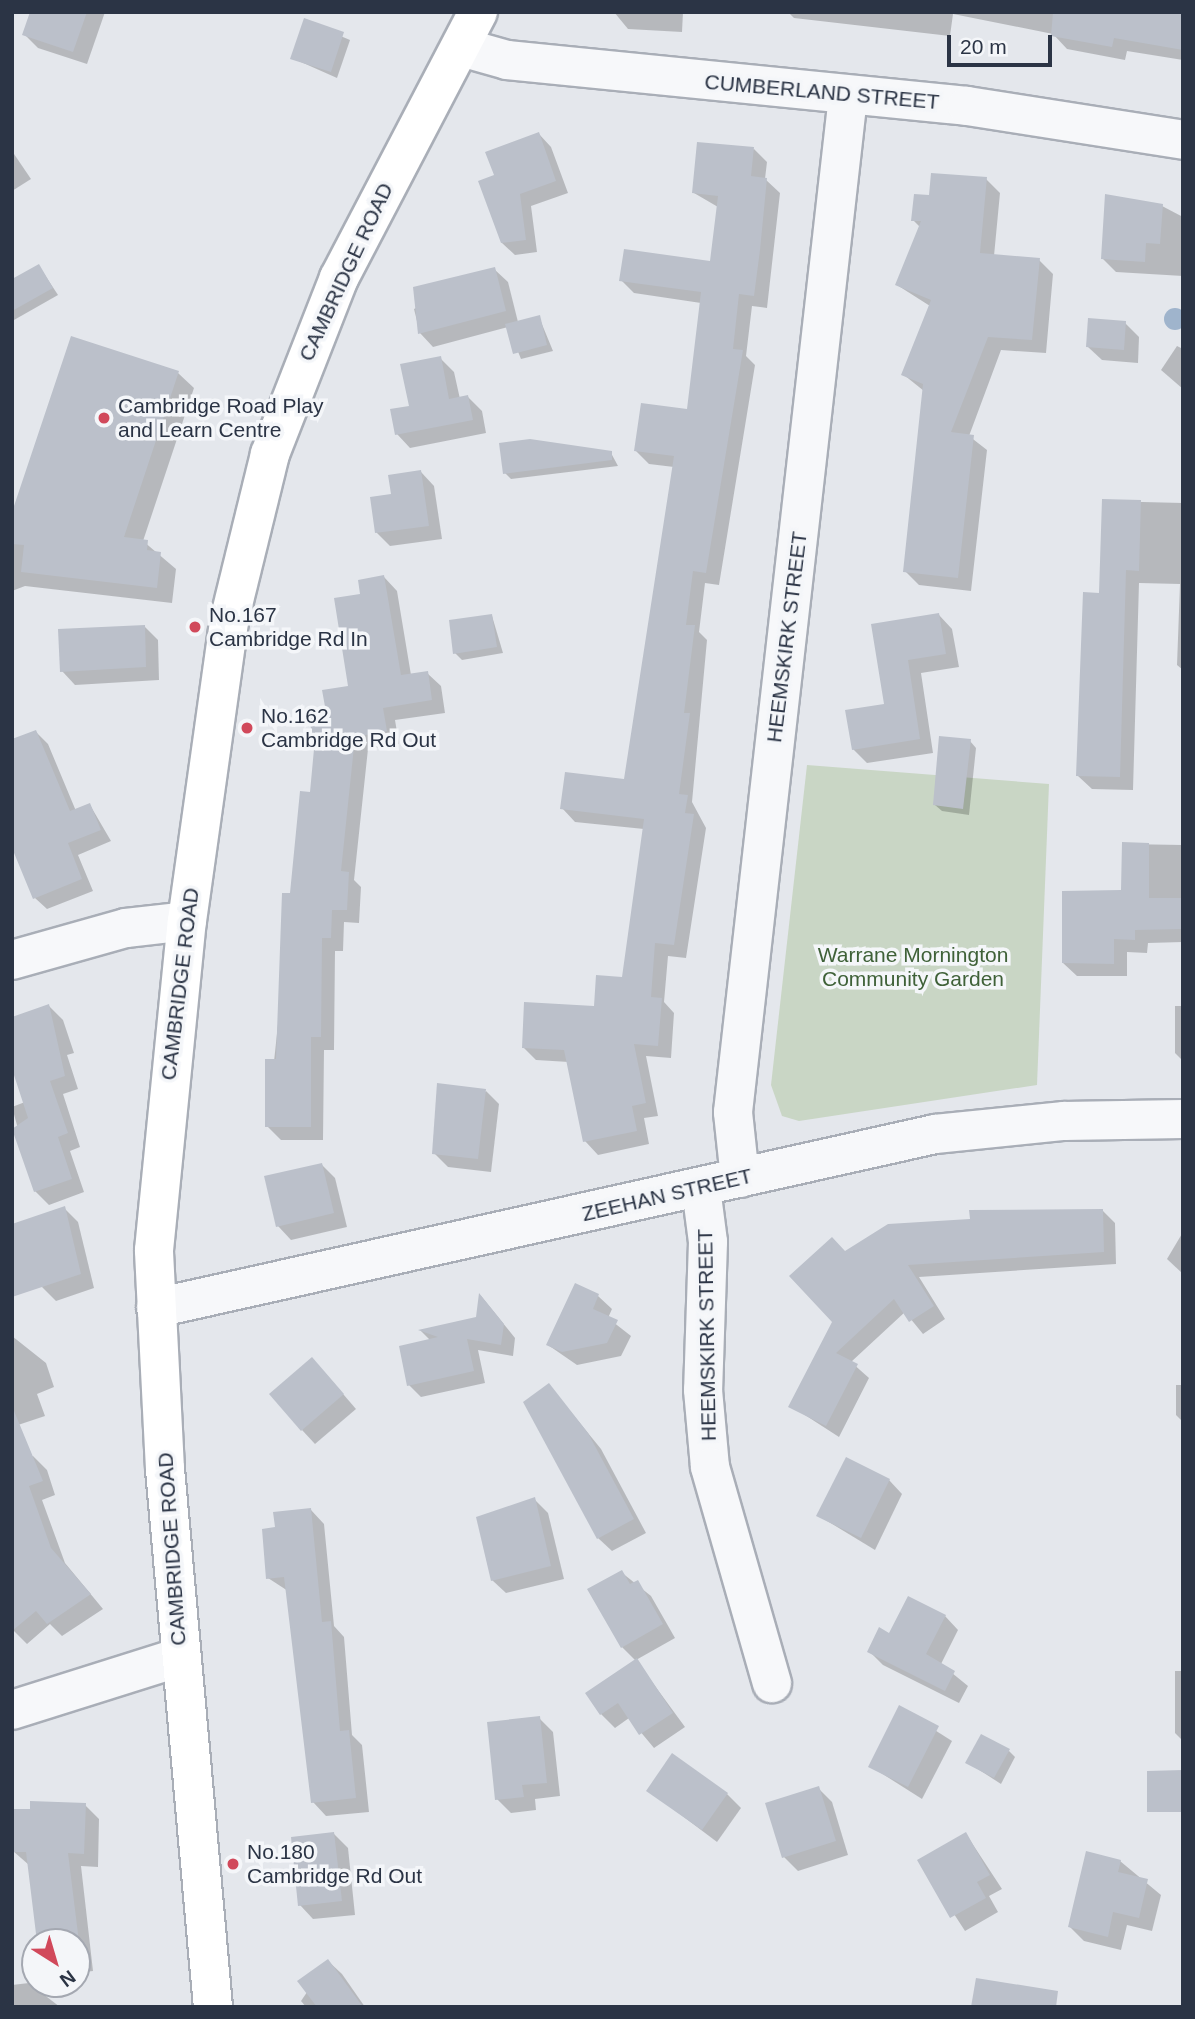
<!DOCTYPE html>
<html>
<head>
<meta charset="utf-8">
<style>
	body { margin:0 }
	#map { position:relative; width:1195px; height:2019px; overflow:hidden; background:#e4e7ec; font-family:Helvetica,sans-serif }
	div>[style] { position:absolute }
	.green>* { inset:0; background:#c9d6c5 }
	.water>* { inset:0; background:#9fb4cc }
	.round { border-radius:50% }
	.shadow>* { inset:0; background:#0003 }
	.building>* { inset:0; background:#bbc0ca }
	.roads { filter:drop-shadow(2px 0 #a9aeb7) drop-shadow(-2px 0 #a9aeb7) drop-shadow(0 2px #a9aeb7) drop-shadow(0 -2px #a9aeb7) }
	.minor>* { height:38px; margin:-19px; padding:0 19px; transform-origin:19px; border-radius:19px; background:#f7f8fa }
	.major>* { height:38px; margin:-19px; padding:0 19px; transform-origin:19px; border-radius:19px; background:#fff }
	.dots>* { width:19px; height:19px; translate:-50% -50%; box-sizing:border-box; border:4px solid #f4f6f9; border-radius:50% }
	span { translate:-50% -50%; white-space:nowrap; text-align:center; line-height:1.15; -webkit-text-stroke:7px #f4f6f9; paint-order:stroke }
	.street-label { font-size:21px; color:#2b3445 }
	.poi-label { font-size:21px; color:#2b3445 }
	.left { translate:0 -50%; text-align:left }
	.park-label { font-size:21px; color:#3f6138 }
	.frame { position:absolute; inset:0; border:14px solid #2b3445; pointer-events:none }
	.north { position:absolute; left:21px; top:1928px; width:70px; height:70px; box-sizing:border-box; background:#f4f6f9; border:2px solid #a4a8b1; border-radius:50%; rotate:143deg; font-size:19px; font-weight:700; line-height:28px; text-align:center; color:#2b3445 }
	.north::after { content:''; display:block; margin:auto; width:24px; height:32px; background:#d1495b; clip-path:polygon(50% 0,100% 100%,50% 72%,0 100%) }
	.scale { position:absolute; left:947px; top:35px; width:105px; height:32px; box-sizing:border-box; border:4px solid #2b3445; border-top:0; padding-left:9px; font-size:21px; line-height:24px; white-space:nowrap; color:#2b3445; -webkit-text-stroke:5px #f4f6f9; paint-order:stroke }
</style>
</head>
<body>
<div id="map">
	<div class="green">
		<i style="clip-path:polygon(807px 765px,1049px 784px,1037px 1085px,799px 1121px,782px 1116px,771px 1085px)"></i>
	</div>
	<div class="water">
		<i class="round" style="left:1164px;top:308px;width:22px;height:22px"></i>
	</div>
	<div class="shadow">
		<i style="clip-path:polygon(32px 12px,105px 12px,87px 64px,38px 48px,24px 34px)"></i>
		<i style="clip-path:polygon(614px 12px,683px 12px,682px 32px,628px 29px)"></i>
		<i style="clip-path:polygon(788px 12px,1183px 12px,1183px 60px,1127px 51px,1125px 60px,1067px 49px,1053px 34px,953px 14px,950px 36px,794px 18px)"></i>
		<i style="clip-path:polygon(305px 21px,350px 40px,337px 78px,292px 58px)"></i>
		<i style="clip-path:polygon(539px 134px,551px 147px,568px 193px,531px 206px,537px 252px,515px 255px,502px 243px,496px 176px)"></i>
		<i style="clip-path:polygon(754px 149px,767px 162px,765px 179px,780px 193px,767px 308px,752px 306px,746px 356px,755px 365px,719px 585px,705px 583px,699px 632px,707px 640px,692px 802px,706px 828px,686px 958px,668px 956px,664px 1002px,674px 1013px,671px 1058px,646px 1056px,658px 1116px,644px 1118px,649px 1144px,598px 1155px,585px 1141px,569px 1062px,536px 1060px,523px 1047px,595px 1008px,623px 979px,644px 829px,575px 822px,562px 808px,625px 781px,674px 467px,649px 464px,636px 451px,688px 411px,701px 303px,634px 293px,621px 280px,711px 263px,718px 207px,694px 193px)"></i>
		<i style="clip-path:polygon(12px 151px,31px 179px,12px 191px)"></i>
		<i style="clip-path:polygon(986px 179px,1000px 193px,994px 256px,1039px 260px,1053px 274px,1046px 353px,1001px 350px,969px 436px,987px 450px,971px 591px,919px 585px,905px 571px,924px 391px,904px 375px,930px 306px,897px 285px,920px 227px,913px 220px,931px 197px)"></i>
		<i style="clip-path:polygon(1162px 206px,1183px 217px,1183px 276px,1116px 272px,1102px 258px)"></i>
		<i style="clip-path:polygon(39px 266px,58px 295px,14px 320px,12px 281px)"></i>
		<i style="clip-path:polygon(494px 269px,508px 282px,518px 322px,539px 317px,553px 351px,521px 359px,508px 327px,433px 347px,420px 333px,414px 309px)"></i>
		<i style="clip-path:polygon(1125px 323px,1139px 337px,1138px 363px,1102px 360px,1088px 347px)"></i>
		<i style="clip-path:polygon(72px 338px,178px 373px,194px 388px,143px 541px,176px 569px,172px 603px,25px 586px,12px 591px,12px 516px)"></i>
		<i style="clip-path:polygon(1177px 346px,1183px 349px,1183px 389px,1161px 370px)"></i>
		<i style="clip-path:polygon(440px 358px,454px 372px,460px 399px,468px 397px,482px 411px,486px 433px,410px 448px,397px 434px)"></i>
		<i style="clip-path:polygon(611px 453px,618px 466px,511px 479px,505px 473px)"></i>
		<i style="clip-path:polygon(421px 472px,434px 486px,442px 539px,390px 546px,376px 532px,393px 495px)"></i>
		<i style="clip-path:polygon(1103px 501px,1183px 503px,1183px 670px,1177px 665px,1180px 584px,1139px 583px,1133px 790px,1092px 789px,1078px 776px,1101px 594px)"></i>
		<i style="clip-path:polygon(384px 577px,397px 591px,411px 675px,427px 673px,441px 686px,445px 713px,395px 720px,399px 744px,368px 749px,354px 880px,361px 887px,359px 923px,344px 922px,343px 951px,335px 951px,334px 1050px,324px 1050px,323px 1140px,281px 1140px,267px 1126px,292px 895px,328px 714px,350px 687px,362px 596px)"></i>
		<i style="clip-path:polygon(939px 615px,952px 629px,959px 667px,921px 673px,933px 753px,867px 763px,853px 749px,886px 706px,873px 625px)"></i>
		<i style="clip-path:polygon(492px 616px,503px 653px,462px 660px,455px 653px)"></i>
		<i style="clip-path:polygon(144px 626px,158px 640px,159px 680px,75px 685px,62px 671px)"></i>
		<i style="clip-path:polygon(1183px 708px,1183px 766px,1181px 764px)"></i>
		<i style="clip-path:polygon(36px 732px,48px 744px,76px 811px,90px 805px,111px 841px,78px 855px,93px 891px,47px 909px,35px 898px)"></i>
		<i style="clip-path:polygon(970px 741px,976px 748px,969px 815px,942px 811px,935px 805px)"></i>
		<i style="clip-path:polygon(1124px 844px,1183px 845px,1183px 942px,1148px 943px,1147px 953px,1127px 952px,1127px 976px,1077px 976px,1063px 963px,1123px 892px)"></i>
		<i style="clip-path:polygon(49px 1006px,63px 1020px,74px 1053px,67px 1055px,78px 1089px,63px 1094px,80px 1147px,70px 1151px,84px 1192px,49px 1205px,35px 1191px,12px 1107px,25px 1102px)"></i>
		<i style="clip-path:polygon(1175px 1006px,1183px 1006px,1183px 1061px,1175px 1053px)"></i>
		<i style="clip-path:polygon(486px 1091px,499px 1104px,491px 1172px,448px 1167px,434px 1153px)"></i>
		<i style="clip-path:polygon(321px 1164px,335px 1178px,347px 1227px,291px 1240px,278px 1226px)"></i>
		<i style="clip-path:polygon(64px 1208px,78px 1222px,94px 1288px,56px 1301px,42px 1287px)"></i>
		<i style="clip-path:polygon(1103px 1211px,1115px 1223px,1116px 1264px,919px 1277px,945px 1319px,923px 1334px,905px 1312px,851px 1362px,869px 1378px,839px 1437px,791px 1406px,834px 1322px,845px 1253px,972px 1220px)"></i>
		<i style="clip-path:polygon(1183px 1232px,1183px 1274px,1167px 1259px)"></i>
		<i style="clip-path:polygon(576px 1285px,598px 1296px,612px 1309px,608px 1318px,631px 1336px,621px 1356px,577px 1365px,548px 1345px)"></i>
		<i style="clip-path:polygon(481px 1296px,515px 1338px,513px 1356px,478px 1350px,485px 1383px,421px 1397px,409px 1385px,431px 1341px,421px 1331px,477px 1318px)"></i>
		<i style="clip-path:polygon(12px 1336px,46px 1363px,54px 1387px,37px 1394px,45px 1416px,12px 1427px)"></i>
		<i style="clip-path:polygon(325px 1373px,356px 1409px,315px 1444px,302px 1430px)"></i>
		<i style="clip-path:polygon(549px 1385px,601px 1449px,646px 1533px,612px 1551px,598px 1538px)"></i>
		<i style="clip-path:polygon(1176px 1385px,1183px 1385px,1183px 1422px,1176px 1415px)"></i>
		<i style="clip-path:polygon(33px 1456px,47px 1470px,55px 1495px,42px 1500px,65px 1563px,103px 1609px,62px 1636px,50px 1624px,27px 1644px,12px 1629px,12px 1463px)"></i>
		<i style="clip-path:polygon(889px 1480px,902px 1494px,875px 1550px,819px 1516px)"></i>
		<i style="clip-path:polygon(534px 1499px,548px 1513px,564px 1579px,506px 1593px,492px 1580px)"></i>
		<i style="clip-path:polygon(311px 1510px,324px 1524px,334px 1626px,344px 1637px,352px 1735px,362px 1745px,369px 1812px,326px 1816px,313px 1802px,288px 1591px,268px 1578px,276px 1529px)"></i>
		<i style="clip-path:polygon(621px 1572px,651px 1596px,675px 1638px,636px 1660px,685px 1727px,654px 1748px,629px 1718px,615px 1728px,601px 1714px,636px 1661px,622px 1647px)"></i>
		<i style="clip-path:polygon(945px 1616px,958px 1630px,941px 1664px,968px 1686px,959px 1703px,883px 1665px,869px 1651px,889px 1635px)"></i>
		<i style="clip-path:polygon(1175px 1671px,1183px 1671px,1183px 1741px,1175px 1733px)"></i>
		<i style="clip-path:polygon(900px 1708px,952px 1741px,922px 1799px,870px 1766px)"></i>
		<i style="clip-path:polygon(539px 1718px,553px 1732px,560px 1796px,535px 1799px,536px 1810px,511px 1813px,497px 1799px)"></i>
		<i style="clip-path:polygon(1009px 1751px,1015px 1757px,1001px 1784px,967px 1762px)"></i>
		<i style="clip-path:polygon(818px 1788px,832px 1802px,848px 1855px,798px 1871px,784px 1857px)"></i>
		<i style="clip-path:polygon(648px 1790px,727px 1794px,741px 1808px,717px 1842px)"></i>
		<i style="clip-path:polygon(85px 1805px,99px 1819px,98px 1867px,81px 1866px,93px 1971px,77px 1973px,77px 1942px,39px 1942px,29px 1865px,13px 1851px)"></i>
		<i style="clip-path:polygon(334px 1834px,348px 1848px,355px 1915px,313px 1919px,300px 1905px)"></i>
		<i style="clip-path:polygon(966px 1834px,1002px 1889px,989px 1896px,998px 1912px,965px 1931px,919px 1860px)"></i>
		<i style="clip-path:polygon(1120px 1861px,1161px 1895px,1152px 1931px,1127px 1925px,1121px 1950px,1084px 1941px,1070px 1927px)"></i>
		<i style="clip-path:polygon(328px 1961px,342px 1974px,365px 2007px,306px 2007px,301px 2001px)"></i>
		<i style="clip-path:polygon(29px 1983px,60px 2007px,12px 2007px,12px 1985px)"></i>
	</div>
	<div class="building">
		<i style="clip-path:polygon(30px 12px,87px 12px,73px 52px,22px 35px)"></i>
		<i style="clip-path:polygon(1053px 12px,1183px 12px,1183px 50px,1114px 38px,1112px 47px,1051px 36px)"></i>
		<i style="clip-path:polygon(304px 18px,344px 32px,331px 72px,290px 59px)"></i>
		<i style="clip-path:polygon(539px 132px,556px 181px,520px 194px,526px 240px,501px 243px,478px 181px,494px 175px,485px 152px)"></i>
		<i style="clip-path:polygon(697px 142px,754px 147px,751px 176px,767px 178px,760px 250px,754px 296px,739px 294px,733px 349px,743px 350px,706px 573px,693px 571px,686px 625px,695px 625px,684px 713px,690px 713px,679px 794px,688px 795px,685px 813px,694px 814px,674px 945px,655px 943px,651px 997px,662px 998px,658px 1046px,634px 1044px,646px 1103px,632px 1106px,637px 1131px,583px 1142px,564px 1050px,522px 1048px,524px 1002px,594px 1006px,596px 975px,622px 977px,644px 819px,560px 809px,565px 772px,624px 779px,674px 456px,634px 451px,641px 403px,687px 409px,701px 292px,619px 281px,624px 249px,710px 261px,718px 196px,692px 193px)"></i>
		<i style="clip-path:polygon(931px 173px,987px 177px,980px 253px,1040px 258px,1032px 340px,988px 337px,951px 432px,974px 435px,958px 578px,903px 572px,923px 384px,901px 375px,931px 300px,895px 285px,921px 221px,911px 221px,914px 194px,929px 195px)"></i>
		<i style="clip-path:polygon(1105px 194px,1163px 204px,1160px 244px,1146px 243px,1145px 262px,1101px 259px)"></i>
		<i style="clip-path:polygon(39px 264px,53px 288px,12px 311px,12px 279px)"></i>
		<i style="clip-path:polygon(495px 267px,506px 311px,418px 334px,413px 287px)"></i>
		<i style="clip-path:polygon(540px 315px,547px 345px,513px 354px,505px 324px)"></i>
		<i style="clip-path:polygon(1088px 318px,1126px 321px,1124px 350px,1086px 347px)"></i>
		<i style="clip-path:polygon(71px 336px,179px 371px,124px 537px,148px 540px,147px 550px,161px 552px,157px 588px,21px 572px,24px 545px,12px 544px,12px 512px)"></i>
		<i style="clip-path:polygon(441px 356px,449px 399px,468px 395px,473px 420px,395px 435px,390px 409px,409px 406px,400px 364px)"></i>
		<i style="clip-path:polygon(530px 439px,612px 451px,612px 460px,503px 474px,499px 443px)"></i>
		<i style="clip-path:polygon(421px 470px,429px 526px,375px 533px,370px 497px,391px 494px,388px 475px)"></i>
		<i style="clip-path:polygon(1102px 499px,1141px 500px,1139px 571px,1126px 570px,1120px 777px,1076px 776px,1083px 592px,1099px 593px)"></i>
		<i style="clip-path:polygon(384px 575px,401px 675px,428px 671px,432px 700px,383px 708px,387px 731px,355px 737px,341px 871px,349px 872px,347px 910px,332px 910px,331px 938px,322px 938px,321px 1037px,311px 1037px,311px 1127px,265px 1127px,265px 1059px,276px 1059px,282px 893px,290px 893px,300px 791px,310px 792px,314px 749px,309px 715px,326px 712px,322px 690px,348px 686px,334px 598px,360px 594px,358px 580px)"></i>
		<i style="clip-path:polygon(939px 613px,946px 654px,908px 660px,920px 739px,852px 750px,845px 710px,884px 704px,871px 624px)"></i>
		<i style="clip-path:polygon(492px 614px,497px 647px,453px 654px,449px 620px)"></i>
		<i style="clip-path:polygon(145px 625px,146px 667px,60px 672px,58px 629px)"></i>
		<i style="clip-path:polygon(36px 730px,70px 811px,90px 803px,101px 830px,68px 843px,82px 879px,33px 899px,12px 848px,12px 739px)"></i>
		<i style="clip-path:polygon(939px 736px,971px 739px,963px 809px,933px 805px)"></i>
		<i style="clip-path:polygon(1122px 842px,1149px 843px,1149px 898px,1183px 898px,1183px 929px,1135px 930px,1135px 940px,1114px 939px,1114px 964px,1062px 963px,1062px 891px,1121px 890px)"></i>
		<i style="clip-path:polygon(49px 1004px,65px 1076px,50px 1081px,68px 1133px,58px 1137px,72px 1179px,34px 1192px,12px 1129px,28px 1118px,12px 1069px,12px 1017px)"></i>
		<i style="clip-path:polygon(437px 1083px,486px 1089px,478px 1159px,432px 1154px)"></i>
		<i style="clip-path:polygon(322px 1163px,334px 1213px,276px 1227px,264px 1176px)"></i>
		<i style="clip-path:polygon(65px 1206px,81px 1274px,12px 1297px,12px 1224px)"></i>
		<i style="clip-path:polygon(1103px 1209px,1104px 1252px,908px 1265px,934px 1306px,909px 1322px,894px 1299px,836px 1353px,858px 1364px,826px 1426px,788px 1407px,832px 1322px,789px 1276px,832px 1237px,845px 1251px,888px 1224px,970px 1219px,969px 1210px)"></i>
		<i style="clip-path:polygon(575px 1283px,599px 1294px,593px 1309px,618px 1320px,607px 1343px,562px 1352px,546px 1345px)"></i>
		<i style="clip-path:polygon(479px 1293px,504px 1324px,501px 1345px,467px 1339px,474px 1371px,407px 1386px,399px 1346px,438px 1337px,418px 1330px,476px 1317px)"></i>
		<i style="clip-path:polygon(312px 1357px,344px 1394px,301px 1431px,269px 1394px)"></i>
		<i style="clip-path:polygon(549px 1383px,588px 1433px,634px 1519px,597px 1539px,523px 1402px)"></i>
		<i style="clip-path:polygon(12px 1406px,43px 1481px,29px 1486px,51px 1548px,91px 1594px,47px 1624px,36px 1611px,12px 1631px)"></i>
		<i style="clip-path:polygon(846px 1457px,890px 1479px,861px 1538px,816px 1516px)"></i>
		<i style="clip-path:polygon(535px 1497px,551px 1566px,491px 1581px,476px 1517px)"></i>
		<i style="clip-path:polygon(311px 1508px,322px 1622px,331px 1621px,340px 1731px,349px 1730px,356px 1798px,311px 1803px,284px 1577px,266px 1579px,262px 1529px,275px 1527px,273px 1512px)"></i>
		<i style="clip-path:polygon(622px 1570px,630px 1584px,638px 1580px,663px 1624px,621px 1648px,587px 1589px)"></i>
		<i style="clip-path:polygon(908px 1596px,946px 1615px,926px 1654px,955px 1671px,945px 1691px,867px 1652px,879px 1627px,889px 1633px)"></i>
		<i style="clip-path:polygon(637px 1658px,673px 1713px,639px 1735px,618px 1703px,600px 1715px,585px 1693px)"></i>
		<i style="clip-path:polygon(899px 1705px,939px 1726px,908px 1787px,868px 1767px)"></i>
		<i style="clip-path:polygon(540px 1716px,547px 1783px,522px 1785px,524px 1797px,495px 1800px,487px 1722px)"></i>
		<i style="clip-path:polygon(981px 1734px,1010px 1749px,994px 1778px,965px 1763px)"></i>
		<i style="clip-path:polygon(672px 1753px,728px 1793px,702px 1830px,646px 1791px)"></i>
		<i style="clip-path:polygon(1183px 1770px,1183px 1812px,1147px 1812px,1147px 1771px)"></i>
		<i style="clip-path:polygon(819px 1786px,836px 1841px,782px 1858px,765px 1803px)"></i>
		<i style="clip-path:polygon(30px 1801px,86px 1803px,84px 1854px,68px 1853px,79px 1942px,37px 1942px,26px 1852px,12px 1852px,12px 1809px,30px 1809px)"></i>
		<i style="clip-path:polygon(334px 1832px,342px 1901px,298px 1906px,291px 1837px)"></i>
		<i style="clip-path:polygon(966px 1832px,990px 1875px,977px 1882px,986px 1898px,950px 1918px,917px 1860px)"></i>
		<i style="clip-path:polygon(1086px 1851px,1121px 1860px,1118px 1872px,1148px 1879px,1139px 1918px,1113px 1912px,1108px 1937px,1068px 1927px)"></i>
		<i style="clip-path:polygon(328px 1959px,363px 2007px,317px 2007px,297px 1981px)"></i>
		<i style="clip-path:polygon(976px 1978px,1058px 1991px,1056px 2007px,971px 2007px)"></i>
	</div>
	<div class="roads">
		<div class="minor">
			<i style="left:461px;top:47px;width:48px;rotate:15.8deg"></i>
			<i style="left:507px;top:60px;width:462px;rotate:5.7deg"></i>
			<i style="left:967px;top:106px;width:219px;rotate:8.9deg"></i>
			<i style="left:12px;top:960px;width:118px;rotate:-15.7deg"></i>
			<i style="left:126px;top:928px;width:61px;rotate:-6.5deg"></i>
			<i style="left:740px;top:1178px;width:66px;rotate:-96.1deg"></i>
			<i style="left:733px;top:1112px;width:1022px;rotate:-83.54deg"></i>
			<i style="left:701px;top:1188px;width:54px;rotate:82.6deg"></i>
			<i style="left:708px;top:1242px;width:148px;rotate:91.9deg"></i>
			<i style="left:703px;top:1390px;width:77px;rotate:84.8deg"></i>
			<i style="left:710px;top:1467px;width:225px;rotate:74deg"></i>
			<i style="left:156px;top:1308px;width:798px;rotate:-12.59deg"></i>
			<i style="left:935px;top:1134px;width:130px;rotate:-5.8deg"></i>
			<i style="left:1064px;top:1121px;width:119px;rotate:-1deg"></i>
			<i style="left:12px;top:1710px;width:176px;rotate:-17.5deg"></i>
		</div>
		<div class="major">
			<i style="left:213px;top:2007px;width:540px;rotate:-95.1deg"></i>
			<i style="left:165px;top:1469px;width:219px;rotate:-92.9deg"></i>
			<i style="left:154px;top:1250px;width:331px;rotate:-84.3deg"></i>
			<i style="left:187px;top:921px;width:303px;rotate:-82deg"></i>
			<i style="left:229px;top:621px;width:172px;rotate:-76.2deg"></i>
			<i style="left:270px;top:454px;width:189px;rotate:-68.6deg"></i>
			<i style="left:339px;top:278px;width:300px;rotate:-62.4deg"></i>
		</div>
	</div>
	<div class="dots">
		<i style="left:104px;top:418px;background:#d1495b"></i>
		<i style="left:195px;top:627px;background:#d1495b"></i>
		<i style="left:247px;top:728px;background:#d1495b"></i>
		<i style="left:233px;top:1864px;background:#d1495b"></i>
	</div>
	<div class="street-label">
		<span style="left:822px;top:92px;rotate:5deg">CUMBERLAND STREET</span>
		<span style="left:346px;top:272px;rotate:-65deg">CAMBRIDGE ROAD</span>
		<span style="left:787px;top:637px;rotate:-83deg">HEEMSKIRK STREET</span>
		<span style="left:180px;top:984px;rotate:-83deg">CAMBRIDGE ROAD</span>
		<span style="left:667px;top:1195px;rotate:-13deg">ZEEHAN STREET</span>
		<span style="left:707px;top:1335px;rotate:-91deg">HEEMSKIRK STREET</span>
		<span style="left:172px;top:1549px;rotate:-94deg">CAMBRIDGE ROAD</span>
	</div>
	<div class="poi-label">
		<span class="left" style="left:118px;top:418px">Cambridge Road Play<br>and Learn Centre</span>
		<span class="left" style="left:209px;top:627px">No.167<br>Cambridge Rd In</span>
		<span class="left" style="left:261px;top:728px">No.162<br>Cambridge Rd Out</span>
		<span class="left" style="left:247px;top:1864px">No.180<br>Cambridge Rd Out</span>
	</div>
	<div class="park-label">
		<span style="left:913px;top:967px">Warrane Mornington<br>Community Garden</span>
	</div>
	<div class="frame"></div>
	<div class="north">N</div>
	<div class="scale">20 m</div>
</div>
</body>
</html>
